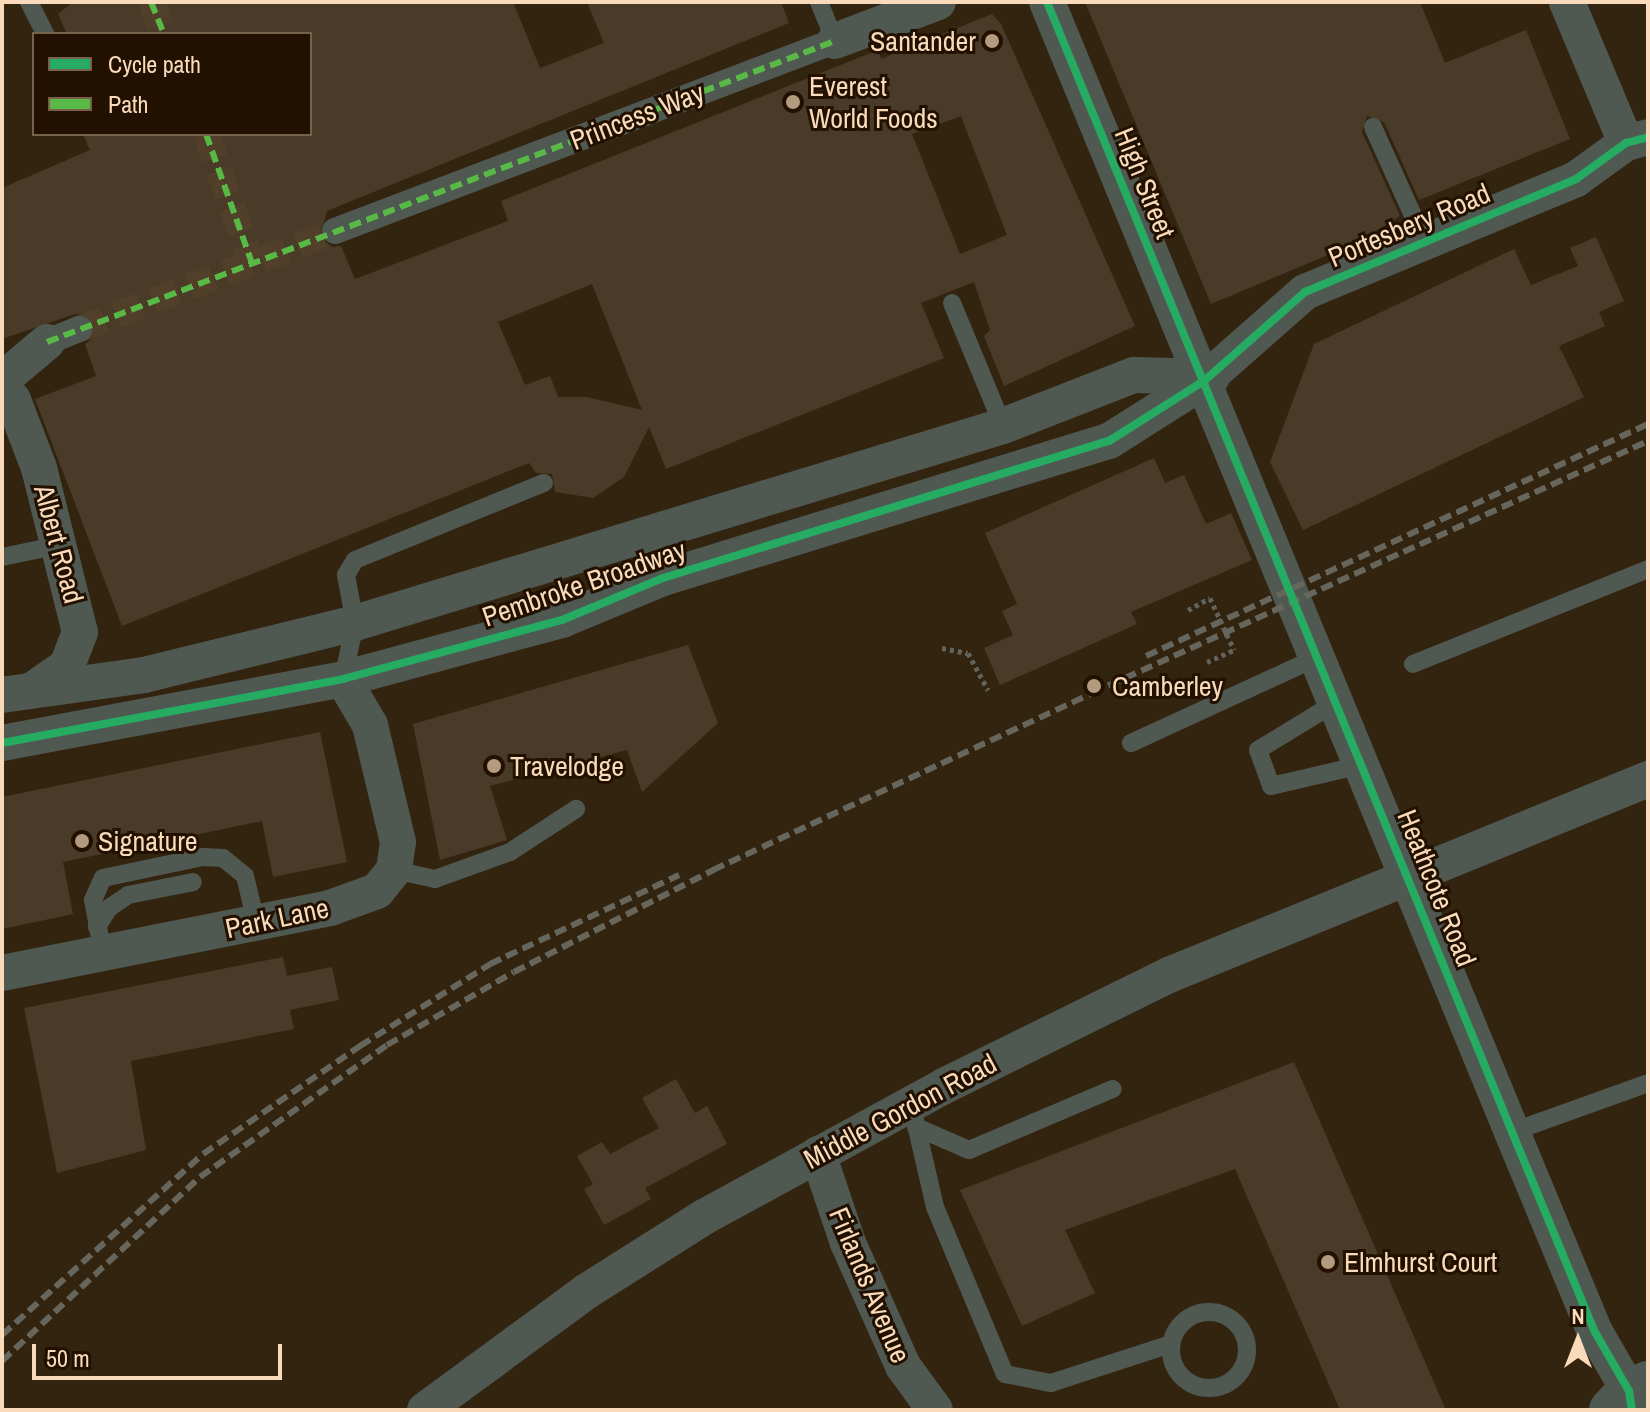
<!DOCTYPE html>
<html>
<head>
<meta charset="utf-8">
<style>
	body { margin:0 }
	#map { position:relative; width:1650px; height:1412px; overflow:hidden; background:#332410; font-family:"Archivo Narrow",sans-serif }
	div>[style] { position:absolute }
	.building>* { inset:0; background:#4a3b28 }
	.pedestrian-tunnel>* { height:26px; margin-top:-13px; transform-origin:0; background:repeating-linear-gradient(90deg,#513f2a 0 26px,transparent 0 39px) }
	.path>* { height:5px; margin-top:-2.5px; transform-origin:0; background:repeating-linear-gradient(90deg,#62635c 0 4px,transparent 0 8px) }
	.service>* { height:18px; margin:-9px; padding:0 9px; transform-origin:9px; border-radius:9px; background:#505852 }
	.service>.ring { margin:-9px; padding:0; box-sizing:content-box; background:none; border:18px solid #505852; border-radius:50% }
	.pedestrian>* { height:26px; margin:-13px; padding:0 13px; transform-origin:13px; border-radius:13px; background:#505852 }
	.minor>* { height:36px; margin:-18px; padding:0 18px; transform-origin:18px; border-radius:18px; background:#505852 }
	.tertiary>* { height:44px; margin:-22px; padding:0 22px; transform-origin:22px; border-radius:22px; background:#505852 }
	.rail>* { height:6px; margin-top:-3px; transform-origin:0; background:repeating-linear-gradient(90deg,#67665c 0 12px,transparent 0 18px) }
	.path-bridge>* { height:5px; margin-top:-2.5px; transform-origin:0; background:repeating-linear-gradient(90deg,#62635c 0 4px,transparent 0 8px) }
	.quiet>* { height:6px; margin-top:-3px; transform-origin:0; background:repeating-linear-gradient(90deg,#58b947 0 12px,transparent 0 18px) }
	.cycleway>* { height:8px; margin:-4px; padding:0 4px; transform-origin:4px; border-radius:4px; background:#26ab63 }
	.dots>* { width:22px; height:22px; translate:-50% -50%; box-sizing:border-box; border:4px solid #210; border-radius:50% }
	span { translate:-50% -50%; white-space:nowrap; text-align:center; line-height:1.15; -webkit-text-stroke:6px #210; paint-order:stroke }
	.poi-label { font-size:28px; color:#f9daba }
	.right { translate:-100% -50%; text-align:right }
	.left { translate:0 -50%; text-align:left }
	.street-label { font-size:28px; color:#f9daba }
	.frame { position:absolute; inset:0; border:4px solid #f9daba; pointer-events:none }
	.legend { position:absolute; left:32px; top:32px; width:280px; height:104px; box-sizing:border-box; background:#210; border:2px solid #78614a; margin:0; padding:10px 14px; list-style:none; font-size:24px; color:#f9daba }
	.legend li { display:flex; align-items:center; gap:16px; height:40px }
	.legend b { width:40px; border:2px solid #78614a }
	.north { position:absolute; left:1538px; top:1300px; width:80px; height:80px; -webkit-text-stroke:6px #210; paint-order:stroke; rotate:0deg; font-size:22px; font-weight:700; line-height:32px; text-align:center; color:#f9daba }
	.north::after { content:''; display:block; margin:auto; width:28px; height:36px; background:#f9daba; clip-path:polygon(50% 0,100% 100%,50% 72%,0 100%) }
	.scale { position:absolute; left:32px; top:1344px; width:250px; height:36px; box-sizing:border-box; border:4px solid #f9daba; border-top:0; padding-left:10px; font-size:24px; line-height:28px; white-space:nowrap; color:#f9daba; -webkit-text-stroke:6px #210; paint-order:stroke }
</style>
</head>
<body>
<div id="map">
	<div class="building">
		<i style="clip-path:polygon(evenodd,73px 2px,513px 2px,540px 68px,604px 43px,587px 2px,781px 2px,789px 23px,327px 211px,320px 237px,332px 247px,341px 246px,355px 279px,508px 221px,501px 201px,878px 50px,881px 59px,992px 14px,1001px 24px,1135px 326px,1004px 386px,984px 336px,990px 330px,974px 282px,921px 303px,944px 358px,666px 469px,649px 427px,624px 477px,593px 498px,555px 492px,552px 474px,536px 473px,529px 463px,122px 626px,35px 399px,96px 376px,85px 344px,93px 338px,95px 324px,89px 316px,75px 314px,2px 339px,2px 188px,90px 150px,83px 134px,310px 134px,310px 34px,67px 34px,58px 14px,73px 2px,961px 116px,1007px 235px,960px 254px,912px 134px,961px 116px,73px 2px,592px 284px,642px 410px,587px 397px,558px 397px,550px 376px,525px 385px,498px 322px,592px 284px)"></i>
		<i style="clip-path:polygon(1085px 2px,1420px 2px,1445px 63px,1526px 30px,1570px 139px,1419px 200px,1384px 122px,1367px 116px,1362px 132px,1400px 216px,1330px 259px,1328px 255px,1211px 304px)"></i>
		<i style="clip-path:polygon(1596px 237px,1624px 301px,1599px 312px,1605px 326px,1559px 346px,1584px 397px,1303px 530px,1270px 462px,1314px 344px,1514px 249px,1531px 285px,1578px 266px,1570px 248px)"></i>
		<i style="clip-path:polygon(1154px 458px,1165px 483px,1184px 475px,1206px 524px,1231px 513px,1252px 560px,1131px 612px,1137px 624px,1000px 685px,984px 648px,1013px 635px,1002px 611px,1017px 604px,985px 533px)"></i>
		<i style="clip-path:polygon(688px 645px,718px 723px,642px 792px,627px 750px,490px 786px,507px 840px,440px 860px,413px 724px)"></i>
		<i style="clip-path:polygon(320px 732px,347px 862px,273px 877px,262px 821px,63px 862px,73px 914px,2px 929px,2px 797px)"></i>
		<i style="clip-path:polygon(283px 957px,287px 976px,332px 967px,339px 1000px,290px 1010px,294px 1029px,131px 1061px,146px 1150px,57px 1173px,24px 1008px)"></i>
		<i style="clip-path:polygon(1294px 1062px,1446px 1410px,1340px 1410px,1235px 1169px,1065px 1230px,1095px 1293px,1022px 1326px,960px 1190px)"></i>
		<i style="clip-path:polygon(676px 1079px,695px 1113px,707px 1106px,727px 1144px,645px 1188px,651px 1199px,604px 1225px,584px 1189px,593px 1184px,577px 1156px,602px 1142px,610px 1154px,659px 1128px,642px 1098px)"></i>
	</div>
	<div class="pedestrian-tunnel">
		<i style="left:151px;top:2px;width:35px;rotate:68deg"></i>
		<i style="left:206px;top:134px;width:137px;rotate:70.4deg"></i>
		<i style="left:80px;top:329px;width:273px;rotate:-21deg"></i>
	</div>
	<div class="path">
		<i style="left:1188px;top:610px;width:25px;rotate:-29deg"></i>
		<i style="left:942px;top:648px;width:26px;rotate:11deg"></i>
		<i style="left:968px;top:653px;width:42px;rotate:61.6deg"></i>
		<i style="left:1207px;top:662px;width:30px;rotate:-24deg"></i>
	</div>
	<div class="service">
		<i style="left:29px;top:2px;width:36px;rotate:63deg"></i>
		<i style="left:819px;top:2px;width:42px;rotate:67.7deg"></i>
		<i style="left:1373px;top:127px;width:126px;rotate:65.7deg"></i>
		<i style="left:952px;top:303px;width:133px;rotate:67.5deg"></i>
		<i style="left:2px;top:557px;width:59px;rotate:-11.7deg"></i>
		<i style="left:1413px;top:664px;width:253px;rotate:-22deg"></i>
		<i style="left:343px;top:679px;width:57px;rotate:-77.9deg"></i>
		<i style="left:355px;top:623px;width:49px;rotate:-100.6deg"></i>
		<i style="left:346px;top:575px;width:17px;rotate:-59deg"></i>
		<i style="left:355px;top:560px;width:204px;rotate:-22.2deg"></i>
		<i style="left:1335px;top:703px;width:90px;rotate:148.6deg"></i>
		<i style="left:1258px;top:750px;width:38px;rotate:70deg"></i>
		<i style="left:1271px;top:786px;width:93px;rotate:-13deg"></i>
		<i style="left:1131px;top:743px;width:204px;rotate:-24.7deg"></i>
		<i style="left:394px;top:870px;width:42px;rotate:12.4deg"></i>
		<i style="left:435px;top:879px;width:80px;rotate:-19.8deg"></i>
		<i style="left:510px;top:852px;width:79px;rotate:-33.1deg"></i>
		<i style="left:97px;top:927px;width:22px;rotate:-58deg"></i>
		<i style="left:109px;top:908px;width:23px;rotate:-34deg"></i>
		<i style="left:128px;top:895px;width:66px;rotate:-11.3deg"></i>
		<i style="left:103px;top:954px;width:55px;rotate:-100.5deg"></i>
		<i style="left:93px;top:900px;width:24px;rotate:-66deg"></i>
		<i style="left:103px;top:878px;width:102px;rotate:-11.9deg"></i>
		<i style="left:203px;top:857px;width:20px;rotate:3deg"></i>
		<i style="left:223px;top:858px;width:28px;rotate:39deg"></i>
		<i style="left:245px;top:876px;width:47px;rotate:76.6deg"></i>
		<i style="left:911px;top:1103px;width:107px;rotate:77deg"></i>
		<i style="left:935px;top:1207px;width:181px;rotate:67.3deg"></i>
		<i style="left:1005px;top:1374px;width:47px;rotate:11.1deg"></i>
		<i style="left:1051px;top:1383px;width:126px;rotate:-18deg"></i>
		<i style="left:916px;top:1127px;width:58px;rotate:23.5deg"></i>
		<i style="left:969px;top:1150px;width:156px;rotate:-23deg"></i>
		<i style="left:1512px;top:1132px;width:145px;rotate:-19.8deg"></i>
		<i class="ring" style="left:1171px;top:1312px;width:58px;height:58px"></i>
	</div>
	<div class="pedestrian">
		<i style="left:335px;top:231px;width:535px;rotate:-20.81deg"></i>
		<i style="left:47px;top:342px;width:35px;rotate:-22deg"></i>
	</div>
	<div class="minor">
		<i style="left:1047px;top:2px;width:1222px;rotate:67.63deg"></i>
		<i style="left:1512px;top:1132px;width:217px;rotate:67.5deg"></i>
		<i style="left:1595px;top:1332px;width:68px;rotate:60deg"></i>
		<i style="left:1629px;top:1391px;width:19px;rotate:81deg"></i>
		<i style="left:1567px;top:2px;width:153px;rotate:67.3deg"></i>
		<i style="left:835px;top:41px;width:110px;rotate:-20.7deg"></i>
		<i style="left:2px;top:380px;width:59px;rotate:-40.2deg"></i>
		<i style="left:2px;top:387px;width:17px;rotate:50deg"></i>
		<i style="left:13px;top:400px;width:73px;rotate:69.1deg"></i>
		<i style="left:39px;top:468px;width:169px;rotate:76deg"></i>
		<i style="left:80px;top:632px;width:36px;rotate:111deg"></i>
		<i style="left:67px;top:666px;width:40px;rotate:145.1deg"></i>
		<i style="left:2px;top:695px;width:143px;rotate:-8deg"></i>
		<i style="left:144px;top:675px;width:217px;rotate:-13.8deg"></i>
		<i style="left:355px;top:623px;width:677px;rotate:-16.91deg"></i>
		<i style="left:1003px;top:426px;width:141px;rotate:-21.3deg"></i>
		<i style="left:1134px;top:375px;width:78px;rotate:1.5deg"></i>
		<i style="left:2px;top:743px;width:347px;rotate:-10.6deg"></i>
		<i style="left:343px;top:679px;width:227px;rotate:-15.1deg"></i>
		<i style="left:562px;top:620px;width:109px;rotate:-22.6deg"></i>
		<i style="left:663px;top:578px;width:467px;rotate:-17.1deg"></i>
		<i style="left:1109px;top:441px;width:112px;rotate:-32.3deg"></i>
		<i style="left:1204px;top:381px;width:135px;rotate:-41.4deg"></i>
		<i style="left:1305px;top:292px;width:294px;rotate:-22.6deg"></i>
		<i style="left:1576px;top:179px;width:62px;rotate:-35.8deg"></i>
		<i style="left:1626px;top:143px;width:23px;rotate:-15deg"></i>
		<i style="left:2px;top:973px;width:334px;rotate:-11.2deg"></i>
		<i style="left:330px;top:908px;width:50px;rotate:-19.9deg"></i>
		<i style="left:377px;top:891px;width:27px;rotate:-51deg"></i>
		<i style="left:394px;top:870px;width:28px;rotate:-82deg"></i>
		<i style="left:398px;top:842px;width:120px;rotate:-103.5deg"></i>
		<i style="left:370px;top:725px;width:53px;rotate:-120.4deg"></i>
		<i style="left:818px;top:1154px;width:94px;rotate:71.4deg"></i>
		<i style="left:848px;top:1243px;width:135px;rotate:65.9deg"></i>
		<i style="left:903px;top:1366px;width:54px;rotate:54deg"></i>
		<i style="left:425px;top:1410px;width:201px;rotate:-36.3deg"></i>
		<i style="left:587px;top:1291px;width:138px;rotate:-32.3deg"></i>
		<i style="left:704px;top:1217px;width:273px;rotate:-28.6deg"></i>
		<i style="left:944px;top:1086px;width:251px;rotate:-26.3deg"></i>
		<i style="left:1169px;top:975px;width:518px;rotate:-22.25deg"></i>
	</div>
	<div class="tertiary">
		<i style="left:1611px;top:1410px;width:26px;rotate:-47deg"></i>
		<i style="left:1629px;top:1391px;width:21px;rotate:-23deg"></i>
	</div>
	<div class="rail">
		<i style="left:1146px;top:656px;width:553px;rotate:-24.8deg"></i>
		<i style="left:2px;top:1335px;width:270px;rotate:-42deg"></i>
		<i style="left:203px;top:1154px;width:191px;rotate:-34.5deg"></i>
		<i style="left:360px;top:1046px;width:154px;rotate:-32.2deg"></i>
		<i style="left:490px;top:964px;width:209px;rotate:-25.2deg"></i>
		<i style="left:2px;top:1361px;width:270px;rotate:-42.9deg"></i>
		<i style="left:200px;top:1177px;width:229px;rotate:-35.2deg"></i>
		<i style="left:387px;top:1045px;width:146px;rotate:-29.9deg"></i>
		<i style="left:514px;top:972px;width:224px;rotate:-27.1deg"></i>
		<i style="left:713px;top:870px;width:418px;rotate:-25deg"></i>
		<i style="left:1092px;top:693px;width:610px;rotate:-24.38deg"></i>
	</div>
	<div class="path-bridge">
		<i style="left:1210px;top:598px;width:57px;rotate:65.2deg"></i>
	</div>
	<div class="quiet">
		<i style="left:151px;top:2px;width:35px;rotate:68deg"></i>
		<i style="left:206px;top:134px;width:137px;rotate:70.4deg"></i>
		<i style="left:47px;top:342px;width:844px;rotate:-20.91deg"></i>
	</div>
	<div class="cycleway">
		<i style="left:1047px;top:2px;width:1222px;rotate:67.63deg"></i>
		<i style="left:1512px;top:1132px;width:217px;rotate:67.5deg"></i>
		<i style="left:1595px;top:1332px;width:68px;rotate:60deg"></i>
		<i style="left:1629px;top:1391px;width:19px;rotate:81deg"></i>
		<i style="left:2px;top:743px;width:347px;rotate:-10.6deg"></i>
		<i style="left:343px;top:679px;width:227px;rotate:-15.1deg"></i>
		<i style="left:562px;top:620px;width:109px;rotate:-22.6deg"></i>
		<i style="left:663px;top:578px;width:467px;rotate:-17.1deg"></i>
		<i style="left:1109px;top:441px;width:112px;rotate:-32.3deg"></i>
		<i style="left:1204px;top:381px;width:135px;rotate:-41.4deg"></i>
		<i style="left:1305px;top:292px;width:294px;rotate:-22.6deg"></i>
		<i style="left:1576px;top:179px;width:62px;rotate:-35.8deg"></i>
		<i style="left:1626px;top:143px;width:23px;rotate:-15deg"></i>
	</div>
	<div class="dots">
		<i style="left:992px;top:41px;background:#b49a7e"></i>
		<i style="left:793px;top:102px;background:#b49a7e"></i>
		<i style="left:1094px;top:686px;background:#b49a7e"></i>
		<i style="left:494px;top:766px;background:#b49a7e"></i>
		<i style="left:82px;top:841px;background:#b49a7e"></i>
		<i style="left:1328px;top:1262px;background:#b49a7e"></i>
	</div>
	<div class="poi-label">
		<span class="right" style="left:976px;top:41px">Santander</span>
		<span class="left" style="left:809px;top:102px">Everest<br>World Foods</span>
		<span class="left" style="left:1112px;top:686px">Camberley</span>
		<span class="left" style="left:510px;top:766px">Travelodge</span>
		<span class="left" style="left:98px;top:841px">Signature</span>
		<span class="left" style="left:1344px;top:1262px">Elmhurst Court</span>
	</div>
	<div class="street-label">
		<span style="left:637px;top:116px;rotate:-21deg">Princess Way</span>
		<span style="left:1145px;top:183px;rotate:68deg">High Street</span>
		<span style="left:1409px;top:225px;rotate:-23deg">Portesbery Road</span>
		<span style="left:59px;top:544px;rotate:75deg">Albert Road</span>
		<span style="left:584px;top:583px;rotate:-19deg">Pembroke Broadway</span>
		<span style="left:1437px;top:888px;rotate:68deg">Heathcote Road</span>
		<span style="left:277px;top:918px;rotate:-12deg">Park Lane</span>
		<span style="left:900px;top:1111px;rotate:-28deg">Middle Gordon Road</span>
		<span style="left:870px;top:1285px;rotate:67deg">Firlands Avenue</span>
	</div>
	<div class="frame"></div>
	<ul class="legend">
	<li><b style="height:10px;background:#26ab63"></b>Cycle path</li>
	<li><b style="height:10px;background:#58b947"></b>Path</li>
	</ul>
	<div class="north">N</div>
	<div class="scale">50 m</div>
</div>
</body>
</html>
